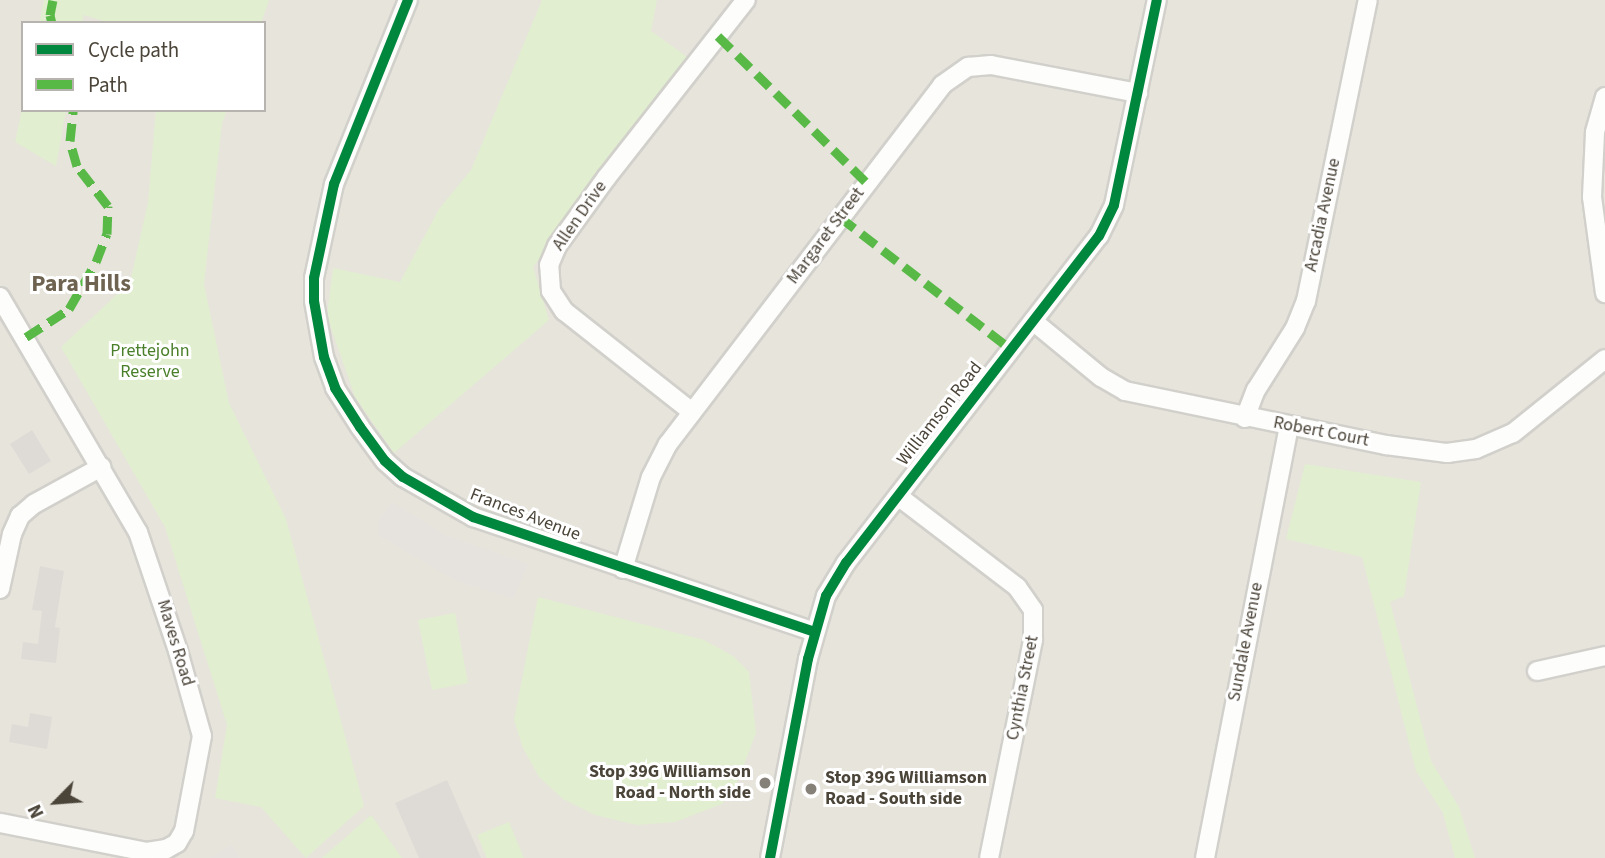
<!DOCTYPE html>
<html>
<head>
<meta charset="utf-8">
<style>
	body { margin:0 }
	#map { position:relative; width:1605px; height:858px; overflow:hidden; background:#f4f2ee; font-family:"Source Sans 3",sans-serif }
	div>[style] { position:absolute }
	.residential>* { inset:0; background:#e7e4dc }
	.green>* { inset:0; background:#e1eecf }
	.parking>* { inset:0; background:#e6e3df }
	.building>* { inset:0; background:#dedbd6 }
	.roads { filter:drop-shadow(2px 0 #d2d0cb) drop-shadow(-2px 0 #d2d0cb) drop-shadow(0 2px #d2d0cb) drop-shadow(0 -2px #d2d0cb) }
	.street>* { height:18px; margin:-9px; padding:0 9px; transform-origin:9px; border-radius:9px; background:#fdfdfc }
	.quiet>* { height:9px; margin-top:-4.5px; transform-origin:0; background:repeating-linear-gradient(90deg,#58b947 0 18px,transparent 0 27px) }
	.cycleway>* { height:10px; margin:-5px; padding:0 5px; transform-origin:5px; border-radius:5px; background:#00873e }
	.dots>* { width:19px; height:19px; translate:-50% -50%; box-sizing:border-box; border:4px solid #fff; border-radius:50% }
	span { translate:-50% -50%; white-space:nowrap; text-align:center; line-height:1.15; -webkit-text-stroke:6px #fff; paint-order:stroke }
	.street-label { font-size:18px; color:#4b4439 }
	.park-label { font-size:18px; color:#4a7f2a }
	.poi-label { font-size:18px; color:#4b4439; font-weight:700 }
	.right { translate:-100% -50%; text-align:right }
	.left { translate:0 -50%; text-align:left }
	.district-label { font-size:24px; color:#6e6250; font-weight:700 }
	.legend { position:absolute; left:21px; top:21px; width:245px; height:91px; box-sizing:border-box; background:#fff; border:2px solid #b7b4b0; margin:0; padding:9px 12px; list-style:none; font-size:21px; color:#4b4439 }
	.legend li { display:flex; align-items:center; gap:14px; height:35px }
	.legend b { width:35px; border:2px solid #b7b4b0 }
	.north { position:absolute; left:21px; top:767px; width:70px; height:70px; -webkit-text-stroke:5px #fff; paint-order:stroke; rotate:245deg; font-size:19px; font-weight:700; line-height:28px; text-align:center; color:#4b4439 }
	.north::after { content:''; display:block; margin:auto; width:24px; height:32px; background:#4b4439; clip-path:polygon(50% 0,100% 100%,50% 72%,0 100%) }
</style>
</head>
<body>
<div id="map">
	<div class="residential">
		<i style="clip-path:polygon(evenodd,0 0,1605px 0,1605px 858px,0 858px,0 0,23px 23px,264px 23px,264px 110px,23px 110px,23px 23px)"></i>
	</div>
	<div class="green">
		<i style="clip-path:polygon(44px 0,269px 0,261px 23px,110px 23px,84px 15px,82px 23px,39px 23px)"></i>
		<i style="clip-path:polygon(542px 0,657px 0,651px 31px,690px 59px,533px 267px,549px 320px,394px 453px,355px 397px,327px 316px,333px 268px,400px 282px,439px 209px,471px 170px)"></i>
		<i style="clip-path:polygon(23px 105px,23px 110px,66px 110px,56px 166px,15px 142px)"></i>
		<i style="clip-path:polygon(156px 110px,227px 110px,222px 123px,204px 284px,229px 403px,286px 519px,364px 806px,306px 858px,261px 807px,215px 798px,227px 725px,165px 527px,61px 347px,130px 282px,148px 203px)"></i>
		<i style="clip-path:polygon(1305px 464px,1421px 482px,1404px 596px,1390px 602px,1431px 761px,1459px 807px,1475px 858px,1455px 858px,1443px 813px,1416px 771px,1362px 557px,1286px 539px)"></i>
		<i style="clip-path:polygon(538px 597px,704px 640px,733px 656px,749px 672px,756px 733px,737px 783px,722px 804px,675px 822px,637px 825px,595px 815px,563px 799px,539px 777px,523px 748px,514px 720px)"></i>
		<i style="clip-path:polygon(455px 613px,468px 683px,432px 690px,418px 620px)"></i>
		<i style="clip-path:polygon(371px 815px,402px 858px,322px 858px)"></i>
		<i style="clip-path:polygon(509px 822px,524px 858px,487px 858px,477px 835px)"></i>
	</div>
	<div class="parking">
		<i style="clip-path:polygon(392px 502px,447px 536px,528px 564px,513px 599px,455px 580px,378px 535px,378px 521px)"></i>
		<i style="clip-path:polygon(232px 845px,240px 858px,210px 858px)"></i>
	</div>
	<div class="building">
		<i style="clip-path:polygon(32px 430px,51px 461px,29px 474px,10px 444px)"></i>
		<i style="clip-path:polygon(40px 566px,64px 571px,55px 627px,60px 628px,56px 663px,21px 659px,23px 642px,38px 644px,42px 611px,32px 610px)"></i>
		<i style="clip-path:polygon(30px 713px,52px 717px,47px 749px,9px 742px,12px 724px,28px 727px)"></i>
		<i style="clip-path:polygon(447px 780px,481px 858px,419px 858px,395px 803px)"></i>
	</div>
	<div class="roads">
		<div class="street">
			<i style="left:408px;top:0;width:198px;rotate:111.9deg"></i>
			<i style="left:334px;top:184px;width:96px;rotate:102deg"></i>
			<i style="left:314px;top:278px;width:23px;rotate:90deg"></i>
			<i style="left:314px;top:301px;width:57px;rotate:79.9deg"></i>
			<i style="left:324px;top:357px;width:33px;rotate:70deg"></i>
			<i style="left:335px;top:388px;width:46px;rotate:57.3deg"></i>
			<i style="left:360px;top:427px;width:42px;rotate:53.7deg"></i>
			<i style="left:385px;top:461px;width:24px;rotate:42deg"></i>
			<i style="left:403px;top:477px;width:81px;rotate:29.7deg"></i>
			<i style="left:473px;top:517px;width:360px;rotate:18.6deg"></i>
			<i style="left:1605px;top:97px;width:37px;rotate:106deg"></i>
			<i style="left:1595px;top:133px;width:64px;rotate:92.7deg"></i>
			<i style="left:1592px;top:197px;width:97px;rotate:82.3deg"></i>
			<i style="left:0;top:297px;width:273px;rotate:59.6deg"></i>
			<i style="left:138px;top:532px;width:126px;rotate:71.4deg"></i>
			<i style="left:178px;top:651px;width:88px;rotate:74.2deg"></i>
			<i style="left:202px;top:736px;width:97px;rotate:100.7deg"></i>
			<i style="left:184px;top:831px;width:14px;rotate:120deg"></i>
			<i style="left:177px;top:843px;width:13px;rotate:151deg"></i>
			<i style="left:166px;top:849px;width:19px;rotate:171deg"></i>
			<i style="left:147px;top:852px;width:150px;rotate:-168.8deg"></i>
			<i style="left:1033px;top:321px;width:88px;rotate:39.5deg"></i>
			<i style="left:1101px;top:377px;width:28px;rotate:30deg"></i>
			<i style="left:1125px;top:391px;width:267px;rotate:11.7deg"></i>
			<i style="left:1386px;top:445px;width:62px;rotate:7.5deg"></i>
			<i style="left:1447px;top:453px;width:29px;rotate:-8deg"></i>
			<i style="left:1476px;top:449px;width:40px;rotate:-23.4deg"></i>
			<i style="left:1513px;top:433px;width:118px;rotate:-38.8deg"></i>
			<i style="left:692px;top:412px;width:163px;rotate:-141.7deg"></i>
			<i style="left:564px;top:311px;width:24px;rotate:-123deg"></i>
			<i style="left:551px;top:291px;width:26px;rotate:-94deg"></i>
			<i style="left:549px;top:265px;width:21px;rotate:-67deg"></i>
			<i style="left:557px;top:246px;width:85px;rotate:-54.1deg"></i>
			<i style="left:607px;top:177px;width:225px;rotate:-51.9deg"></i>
			<i style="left:1245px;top:418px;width:30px;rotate:-69deg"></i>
			<i style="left:1256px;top:390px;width:73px;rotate:-57.8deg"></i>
			<i style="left:1295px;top:328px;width:29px;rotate:-68deg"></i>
			<i style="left:1306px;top:301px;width:307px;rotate:-78.4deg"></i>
			<i style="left:898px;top:496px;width:150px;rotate:37.4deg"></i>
			<i style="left:1017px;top:587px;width:28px;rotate:55deg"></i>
			<i style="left:1033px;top:610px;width:30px;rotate:90deg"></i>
			<i style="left:1033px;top:640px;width:222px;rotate:101.4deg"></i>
			<i style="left:623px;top:569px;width:96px;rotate:-73.1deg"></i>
			<i style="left:651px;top:477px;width:37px;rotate:-63deg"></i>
			<i style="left:668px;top:444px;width:452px;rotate:-52.6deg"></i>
			<i style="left:942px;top:85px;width:32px;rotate:-35deg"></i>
			<i style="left:968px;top:67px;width:23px;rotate:-5deg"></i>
			<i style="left:991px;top:65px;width:150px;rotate:10.8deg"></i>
			<i style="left:0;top:589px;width:56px;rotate:-77.7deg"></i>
			<i style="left:12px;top:534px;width:20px;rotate:-66deg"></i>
			<i style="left:20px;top:516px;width:18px;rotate:-41deg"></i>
			<i style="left:34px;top:504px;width:77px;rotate:-28.9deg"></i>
			<i style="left:1537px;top:671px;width:70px;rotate:-12.4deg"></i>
			<i style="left:770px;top:858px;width:203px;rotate:-79.2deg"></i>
			<i style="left:808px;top:659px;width:66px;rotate:-74.1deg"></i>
			<i style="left:826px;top:596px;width:39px;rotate:-59deg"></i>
			<i style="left:846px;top:563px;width:413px;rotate:-52.3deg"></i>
			<i style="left:1099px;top:236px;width:34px;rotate:-64deg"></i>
			<i style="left:1114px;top:205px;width:209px;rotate:-78.2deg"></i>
			<i style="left:1205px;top:858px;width:439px;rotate:-79deg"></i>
		</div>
	</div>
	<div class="quiet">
		<i style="left:52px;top:23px;width:8px;rotate:-104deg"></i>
		<i style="left:50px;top:15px;width:15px;rotate:-79deg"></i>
		<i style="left:718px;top:36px;width:209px;rotate:44.6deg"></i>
		<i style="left:840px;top:217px;width:216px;rotate:37.7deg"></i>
		<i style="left:26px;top:337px;width:51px;rotate:-33.1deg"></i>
		<i style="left:69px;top:309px;width:54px;rotate:-60.1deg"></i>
		<i style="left:96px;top:262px;width:30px;rotate:-69deg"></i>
		<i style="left:107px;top:234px;width:28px;rotate:-88deg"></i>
		<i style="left:108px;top:206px;width:51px;rotate:-127.8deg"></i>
		<i style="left:77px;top:166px;width:26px;rotate:-106deg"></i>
		<i style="left:70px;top:141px;width:31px;rotate:-84deg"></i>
	</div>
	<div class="cycleway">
		<i style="left:408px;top:0;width:198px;rotate:111.9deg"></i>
		<i style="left:334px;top:184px;width:96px;rotate:102deg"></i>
		<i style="left:314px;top:278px;width:23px;rotate:90deg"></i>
		<i style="left:314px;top:301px;width:57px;rotate:79.9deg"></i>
		<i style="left:324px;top:357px;width:33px;rotate:70deg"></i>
		<i style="left:335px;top:388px;width:46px;rotate:57.3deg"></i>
		<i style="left:360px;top:427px;width:42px;rotate:53.7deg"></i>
		<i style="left:385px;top:461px;width:24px;rotate:42deg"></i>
		<i style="left:403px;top:477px;width:81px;rotate:29.7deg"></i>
		<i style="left:473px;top:517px;width:360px;rotate:18.6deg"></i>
		<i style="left:770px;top:858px;width:203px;rotate:-79.2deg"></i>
		<i style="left:808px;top:659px;width:66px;rotate:-74.1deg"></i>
		<i style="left:826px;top:596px;width:39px;rotate:-59deg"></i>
		<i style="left:846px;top:563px;width:413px;rotate:-52.3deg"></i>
		<i style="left:1099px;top:236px;width:34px;rotate:-64deg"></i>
		<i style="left:1114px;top:205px;width:209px;rotate:-78.2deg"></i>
	</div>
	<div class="dots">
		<i style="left:765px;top:783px;background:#868178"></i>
		<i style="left:811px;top:789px;background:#868178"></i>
	</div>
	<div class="street-label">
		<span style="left:1323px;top:215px;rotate:-78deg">Arcadia Avenue</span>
		<span style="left:580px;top:216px;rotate:-55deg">Allen Drive</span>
		<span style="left:826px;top:236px;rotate:-53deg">Margaret Street</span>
		<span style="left:940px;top:414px;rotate:-52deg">Williamson Road</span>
		<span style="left:1321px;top:432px;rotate:11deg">Robert Court</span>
		<span style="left:525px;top:515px;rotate:21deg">Frances Avenue</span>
		<span style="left:1246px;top:642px;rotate:-79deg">Sundale Avenue</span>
		<span style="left:175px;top:643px;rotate:73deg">Maves Road</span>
		<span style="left:1023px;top:688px;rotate:-79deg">Cynthia Street</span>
	</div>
	<div class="park-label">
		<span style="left:150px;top:362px">Prettejohn<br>Reserve</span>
	</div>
	<div class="poi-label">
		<span class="right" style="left:751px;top:783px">Stop 39G Williamson<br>Road - North side</span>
		<span class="left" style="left:825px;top:789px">Stop 39G Williamson<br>Road - South side</span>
	</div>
	<div class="district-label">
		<span style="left:81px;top:284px">Para Hills</span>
	</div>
	<ul class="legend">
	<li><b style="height:9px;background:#00873e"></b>Cycle path</li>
	<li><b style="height:9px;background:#58b947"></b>Path</li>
	</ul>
	<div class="north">N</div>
</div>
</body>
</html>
